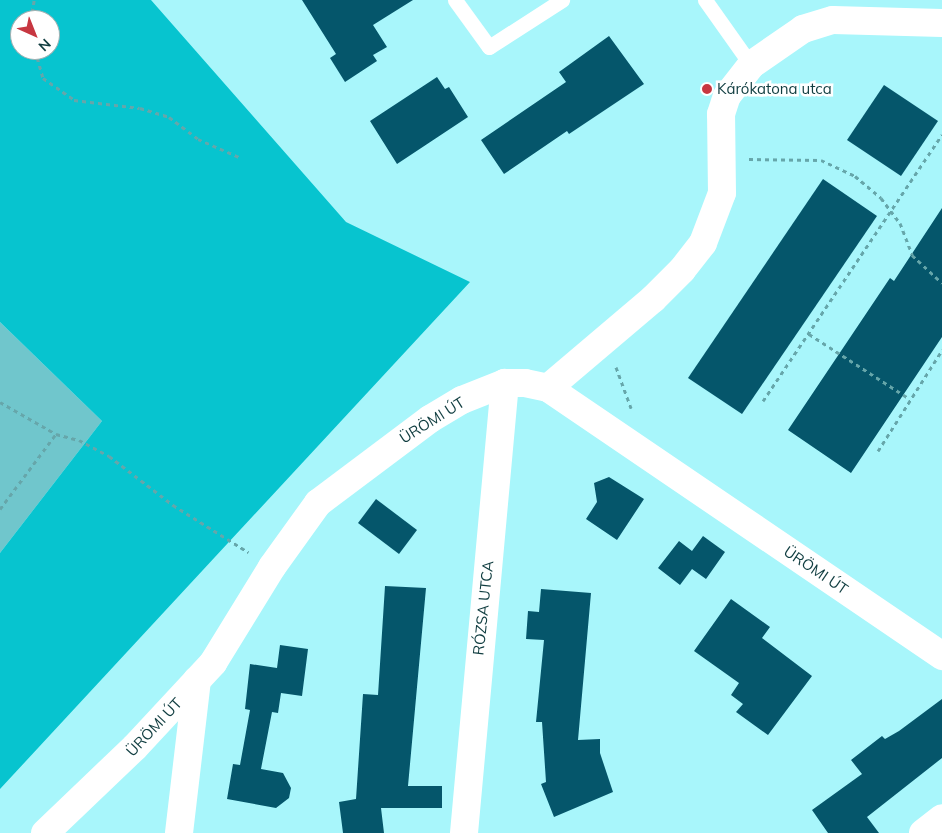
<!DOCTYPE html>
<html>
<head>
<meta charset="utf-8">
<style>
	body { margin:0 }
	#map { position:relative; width:942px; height:833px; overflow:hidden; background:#a8f6fb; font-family:Mulish,sans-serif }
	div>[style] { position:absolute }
	.green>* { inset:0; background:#70c6cc }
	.forest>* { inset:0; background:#07c4cf }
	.building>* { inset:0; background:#05566b }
	.path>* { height:3px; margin-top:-1.5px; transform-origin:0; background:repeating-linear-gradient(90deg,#66a6aa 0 4px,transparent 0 8px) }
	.service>* { height:15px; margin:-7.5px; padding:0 7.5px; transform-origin:7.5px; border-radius:7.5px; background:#fff }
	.minor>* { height:28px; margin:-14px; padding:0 14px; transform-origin:14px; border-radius:14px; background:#fff }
	.tertiary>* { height:28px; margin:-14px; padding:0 14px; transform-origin:14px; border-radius:14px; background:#fff }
	.dots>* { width:14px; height:14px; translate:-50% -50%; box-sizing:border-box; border:2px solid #fff; border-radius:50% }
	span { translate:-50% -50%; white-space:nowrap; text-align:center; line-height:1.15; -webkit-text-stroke:5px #fff; paint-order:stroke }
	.poi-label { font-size:15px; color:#103d40 }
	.left { translate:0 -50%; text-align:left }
	.street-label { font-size:15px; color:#103d40 }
	.north { position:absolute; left:10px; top:10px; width:50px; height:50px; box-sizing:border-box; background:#fff; border:1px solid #9fb1b3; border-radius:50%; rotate:136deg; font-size:14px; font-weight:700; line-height:20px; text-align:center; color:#103d40 }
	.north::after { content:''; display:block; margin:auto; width:18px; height:22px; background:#c73741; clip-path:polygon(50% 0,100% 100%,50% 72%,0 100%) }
</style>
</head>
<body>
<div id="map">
	<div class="green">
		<i style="clip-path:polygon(0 322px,102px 421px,0 553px)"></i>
	</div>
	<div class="forest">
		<i style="clip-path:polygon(evenodd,0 0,151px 0,346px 222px,470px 282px,0 789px,0 553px,102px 421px,0 322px,0 0,20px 20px,50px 20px,50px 50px,20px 50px,20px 20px)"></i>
	</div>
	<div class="building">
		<i style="clip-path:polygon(302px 0,413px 0,373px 25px,387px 47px,373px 55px,377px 61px,345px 82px,330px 58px,336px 54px)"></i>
		<i style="clip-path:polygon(609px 36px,644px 84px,569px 134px,567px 131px,504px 174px,481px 140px,566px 82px,559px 72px)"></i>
		<i style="clip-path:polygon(437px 77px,445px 89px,449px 87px,468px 117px,397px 164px,370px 121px)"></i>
		<i style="clip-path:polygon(884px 85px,938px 121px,901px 176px,847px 140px)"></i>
		<i style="clip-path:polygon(823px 179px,877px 216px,742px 414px,688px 378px)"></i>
		<i style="clip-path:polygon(942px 208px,942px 337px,851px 473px,788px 430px,890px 278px,894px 281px)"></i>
		<i style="clip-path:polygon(609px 477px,644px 499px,617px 540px,586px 519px,597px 502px,594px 483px)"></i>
		<i style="clip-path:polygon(376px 499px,417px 530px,399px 554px,358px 523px)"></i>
		<i style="clip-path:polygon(703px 536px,725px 552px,706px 579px,692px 569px,680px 585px,658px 568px,679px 541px,692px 551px)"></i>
		<i style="clip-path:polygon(385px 586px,426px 588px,408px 786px,442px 786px,442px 808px,381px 808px,384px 833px,343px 833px,339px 802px,356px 799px,363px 694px,378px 695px)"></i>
		<i style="clip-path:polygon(541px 589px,591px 593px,578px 740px,600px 739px,600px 753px,613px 792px,554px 817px,541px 784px,546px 782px,542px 722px,536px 722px,544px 640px,526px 639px,528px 611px,539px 612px)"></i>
		<i style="clip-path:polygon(731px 599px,770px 627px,762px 638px,812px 676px,768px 735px,736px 712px,743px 704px,731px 695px,739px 683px,694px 651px)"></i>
		<i style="clip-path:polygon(280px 645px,308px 649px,302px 696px,281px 693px,278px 713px,272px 712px,261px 769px,283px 773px,291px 788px,289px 798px,276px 808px,227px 799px,233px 764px,240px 765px,250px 710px,245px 709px,250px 664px,277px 668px)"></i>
		<i style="clip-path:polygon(942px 699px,942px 758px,867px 817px,879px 833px,828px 833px,812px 810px,862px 774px,851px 760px,882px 736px,885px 739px,899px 731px)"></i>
	</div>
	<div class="path">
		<i style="left:31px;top:20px;width:20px;rotate:-81deg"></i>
		<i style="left:35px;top:50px;width:29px;rotate:74deg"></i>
		<i style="left:43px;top:78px;width:38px;rotate:35deg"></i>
		<i style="left:74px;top:100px;width:66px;rotate:6.9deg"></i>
		<i style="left:140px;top:108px;width:30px;rotate:17deg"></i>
		<i style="left:169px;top:117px;width:36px;rotate:37deg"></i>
		<i style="left:198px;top:139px;width:45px;rotate:23.7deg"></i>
		<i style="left:749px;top:159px;width:72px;rotate:0.8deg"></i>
		<i style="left:821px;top:160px;width:38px;rotate:25deg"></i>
		<i style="left:855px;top:176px;width:34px;rotate:40deg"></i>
		<i style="left:881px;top:198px;width:31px;rotate:53deg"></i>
		<i style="left:900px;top:223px;width:34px;rotate:69deg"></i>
		<i style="left:912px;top:255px;width:41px;rotate:43deg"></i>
		<i style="left:809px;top:334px;width:120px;rotate:32.8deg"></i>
		<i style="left:616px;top:367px;width:44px;rotate:69.9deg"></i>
		<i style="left:763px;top:401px;width:321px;rotate:-56.1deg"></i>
		<i style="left:0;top:402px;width:64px;rotate:29.7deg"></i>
		<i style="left:56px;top:434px;width:24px;rotate:15deg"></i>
		<i style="left:79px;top:440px;width:34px;rotate:28deg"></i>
		<i style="left:109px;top:456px;width:81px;rotate:37.4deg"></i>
		<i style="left:173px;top:505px;width:89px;rotate:32.1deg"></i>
		<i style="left:878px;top:451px;width:120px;rotate:-57.6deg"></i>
		<i style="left:0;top:509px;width:94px;rotate:-53.3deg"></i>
	</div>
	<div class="service">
		<i style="left:455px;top:0;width:58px;rotate:54.1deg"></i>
		<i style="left:489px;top:47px;width:87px;rotate:-32.8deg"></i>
		<i style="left:705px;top:0;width:80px;rotate:54.7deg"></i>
	</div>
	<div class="minor">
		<i style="left:548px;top:388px;width:138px;rotate:-40.3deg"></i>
		<i style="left:653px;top:299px;width:41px;rotate:-45deg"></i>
		<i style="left:682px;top:270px;width:34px;rotate:-52deg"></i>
		<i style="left:703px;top:243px;width:53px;rotate:-69.2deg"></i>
		<i style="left:722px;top:193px;width:79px;rotate:-90.7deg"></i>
		<i style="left:721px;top:114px;width:19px;rotate:-72deg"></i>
		<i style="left:727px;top:96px;width:39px;rotate:-52deg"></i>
		<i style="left:751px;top:65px;width:63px;rotate:-34.7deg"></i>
		<i style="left:803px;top:29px;width:31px;rotate:-17deg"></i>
		<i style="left:833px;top:20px;width:109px;rotate:1.6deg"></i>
		<i style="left:179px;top:833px;width:154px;rotate:-83.3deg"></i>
		<i style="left:464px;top:833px;width:452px;rotate:-84.8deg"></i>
		<i style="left:923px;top:833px;width:24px;rotate:-38deg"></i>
	</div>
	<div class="tertiary">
		<i style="left:45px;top:833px;width:124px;rotate:-43.7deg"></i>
		<i style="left:135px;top:747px;width:115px;rotate:-47.1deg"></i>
		<i style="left:213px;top:663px;width:113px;rotate:-58.4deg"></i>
		<i style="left:272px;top:567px;width:79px;rotate:-54.3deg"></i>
		<i style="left:318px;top:503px;width:140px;rotate:-36.9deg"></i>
		<i style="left:430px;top:419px;width:37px;rotate:-31deg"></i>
		<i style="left:462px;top:400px;width:46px;rotate:-21.6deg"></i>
		<i style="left:505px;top:383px;width:20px"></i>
		<i style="left:525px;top:383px;width:24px;rotate:12deg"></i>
		<i style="left:548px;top:388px;width:477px;rotate:34.2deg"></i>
	</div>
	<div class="dots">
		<i style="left:707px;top:89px;background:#c73741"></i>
	</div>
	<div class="poi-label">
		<span class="left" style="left:717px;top:89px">Kárókatona utca</span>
	</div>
	<div class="street-label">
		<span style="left:432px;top:420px;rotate:-32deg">ÜRÖMI ÚT</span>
		<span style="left:816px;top:570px;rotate:34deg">ÜRÖMI ÚT</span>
		<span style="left:483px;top:608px;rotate:-84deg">RÓZSA UTCA</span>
		<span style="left:154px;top:727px;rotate:-47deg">ÜRÖMI ÚT</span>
	</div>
	<div class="north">N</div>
</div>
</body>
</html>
